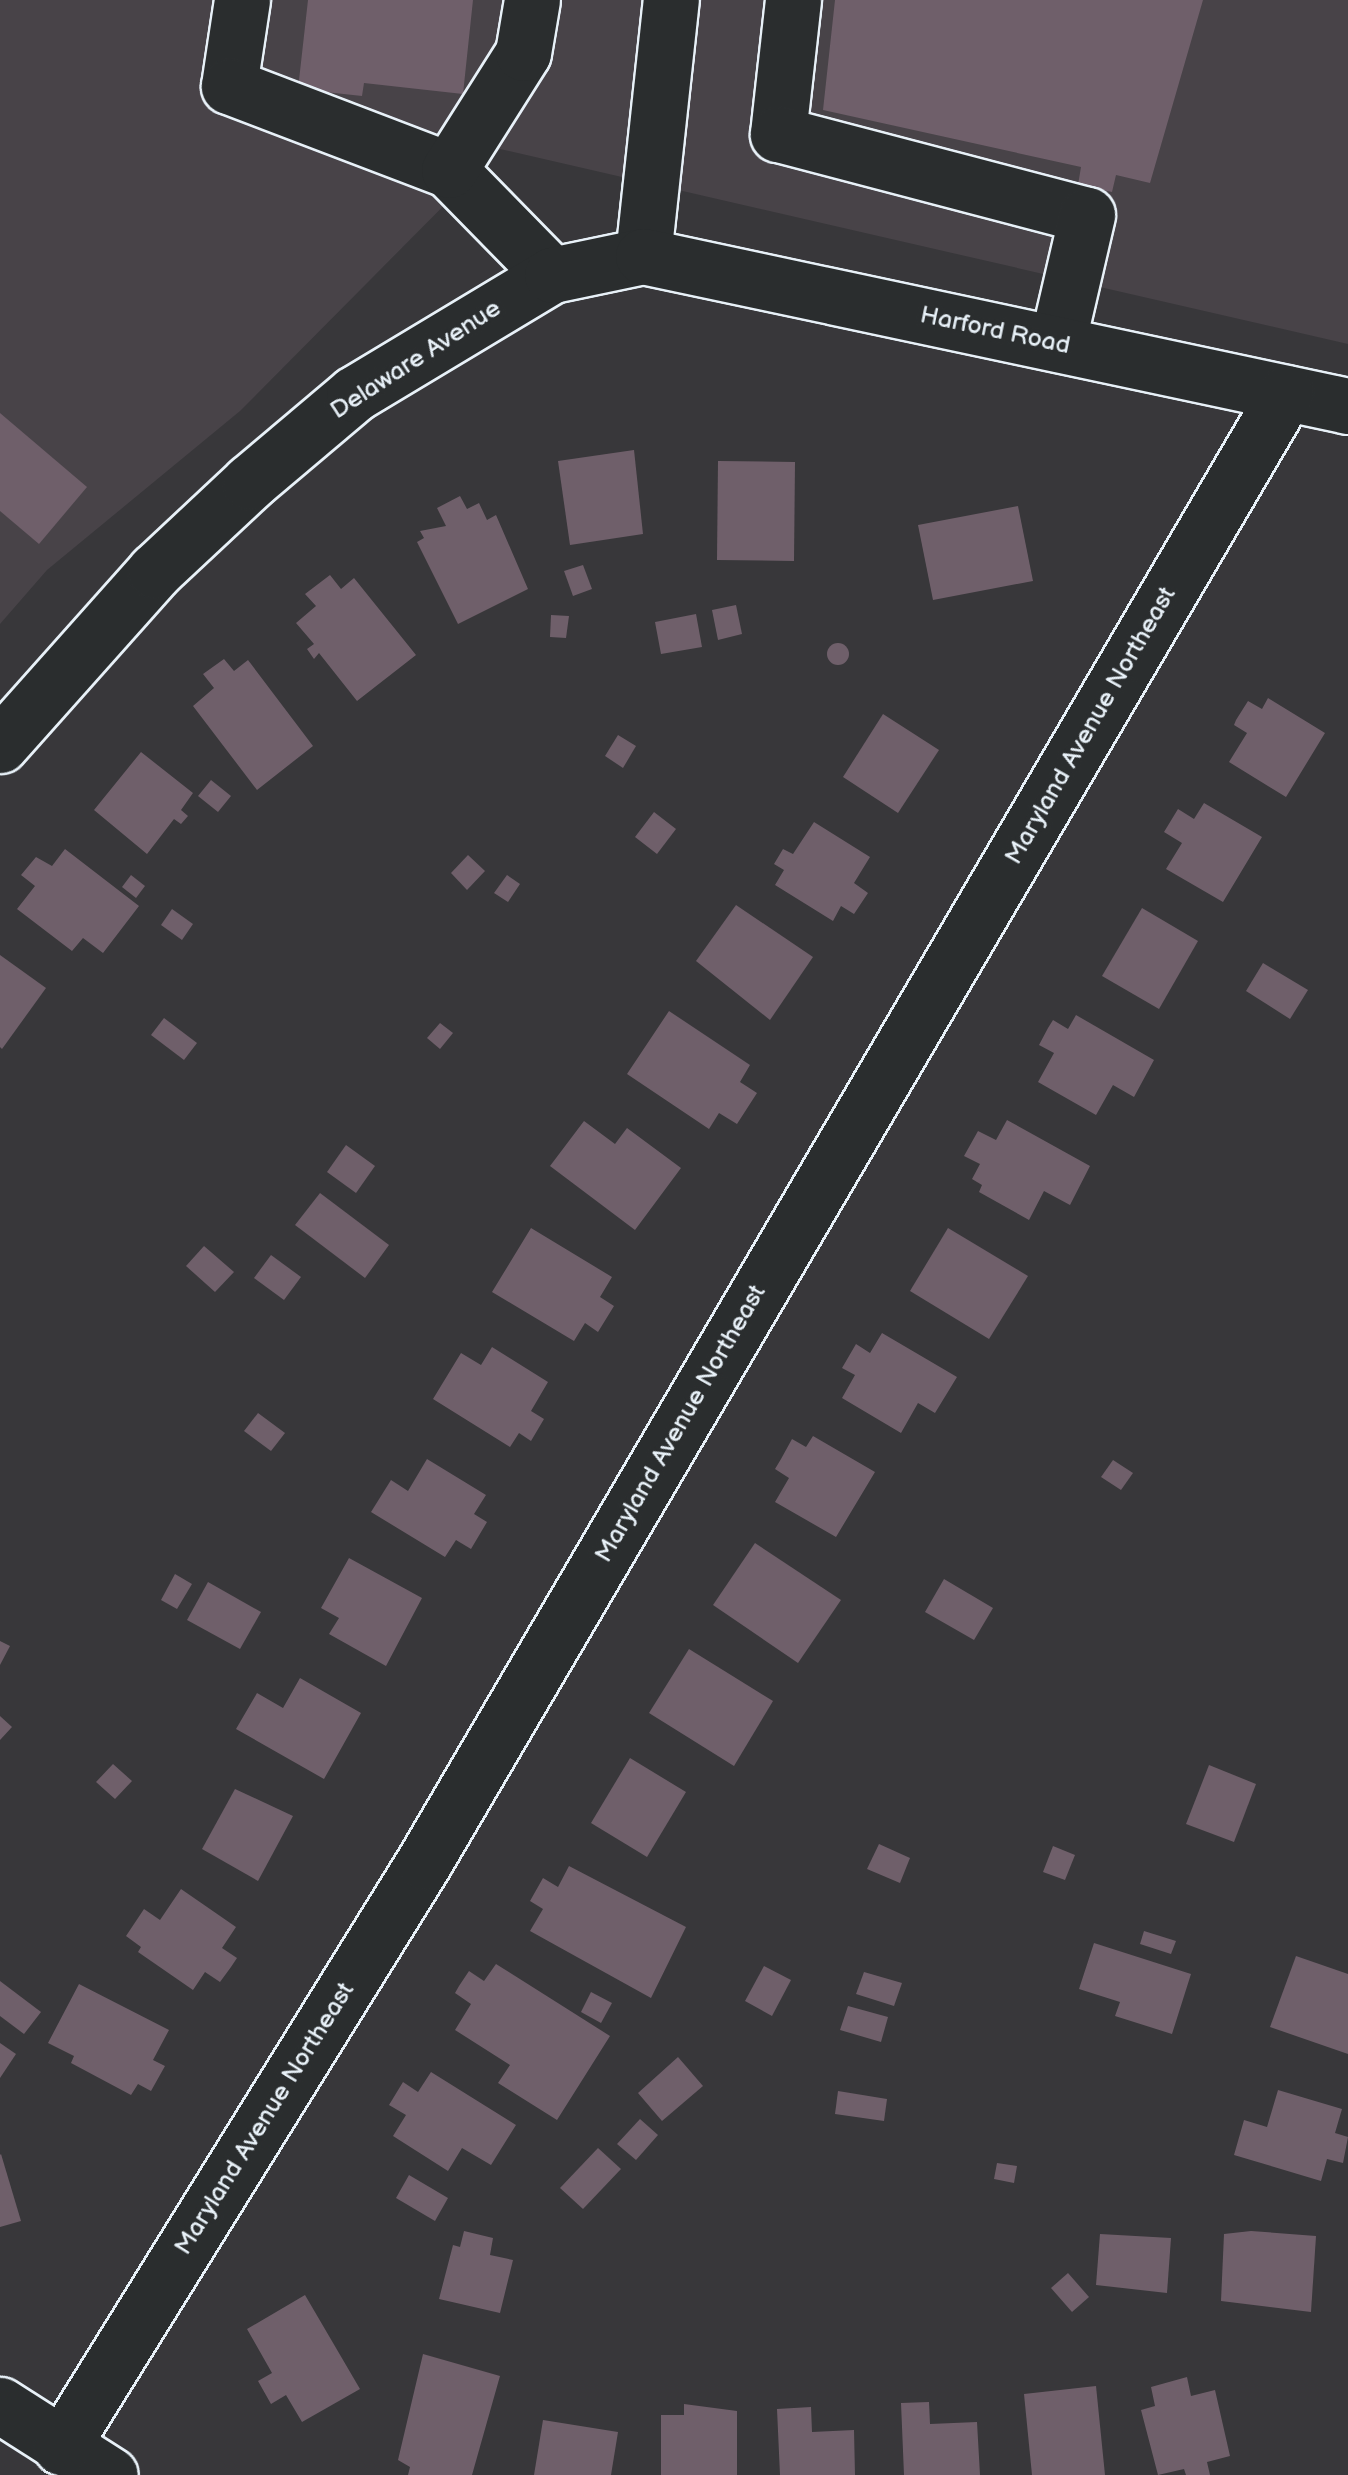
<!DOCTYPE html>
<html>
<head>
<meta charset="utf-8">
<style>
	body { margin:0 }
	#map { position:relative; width:1348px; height:2475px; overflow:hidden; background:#38373a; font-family:"Balsamiq Sans",sans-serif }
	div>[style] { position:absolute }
	.built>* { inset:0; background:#484348 }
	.building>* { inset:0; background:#6f5f6a }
	.round { border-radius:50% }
	.roads { filter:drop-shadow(2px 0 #e8f1f8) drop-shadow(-2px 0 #e8f1f8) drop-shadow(0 2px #e8f1f8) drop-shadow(0 -2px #e8f1f8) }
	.minor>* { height:55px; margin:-27.5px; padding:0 27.5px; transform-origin:27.5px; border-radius:27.5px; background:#2a2d2e }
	span { translate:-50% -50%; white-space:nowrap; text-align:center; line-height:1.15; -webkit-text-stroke:10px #2a2d2e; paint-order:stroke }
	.street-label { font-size:25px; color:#e8f1f8 }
</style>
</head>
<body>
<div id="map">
	<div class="built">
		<i style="clip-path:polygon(0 0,1348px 0,1348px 344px,500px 149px,240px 411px,47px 570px,0 624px)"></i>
	</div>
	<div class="building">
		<i style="clip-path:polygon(308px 0,473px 0,463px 94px,364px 83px,362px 96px,298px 89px)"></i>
		<i style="clip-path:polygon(835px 0,1203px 0,1150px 183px,1116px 175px,1112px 192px,1078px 185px,1081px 167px,823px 110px)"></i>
		<i style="clip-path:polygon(0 413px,87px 487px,39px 544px,0 511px)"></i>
		<i style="clip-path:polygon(634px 450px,643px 534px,570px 545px,558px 461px)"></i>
		<i style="clip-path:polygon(718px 461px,795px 462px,794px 561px,717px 560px)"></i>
		<i style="clip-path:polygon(460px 496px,467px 509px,479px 503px,487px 520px,496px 515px,528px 589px,458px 624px,417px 542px,424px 538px,420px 531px,446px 526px,437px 508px)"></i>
		<i style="clip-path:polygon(1018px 506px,1033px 581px,933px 600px,918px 525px)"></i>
		<i style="clip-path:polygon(583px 565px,592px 589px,573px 596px,564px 571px)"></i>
		<i style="clip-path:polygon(330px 575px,341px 589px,354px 578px,416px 655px,357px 701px,319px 653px,314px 659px,307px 649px,314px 644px,296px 623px,316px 606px,305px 594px)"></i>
		<i style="clip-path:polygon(736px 605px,742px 634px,718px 640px,712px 610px)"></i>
		<i style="clip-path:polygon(696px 614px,702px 647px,661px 654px,655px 622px)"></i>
		<i style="clip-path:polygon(551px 615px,569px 616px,566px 638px,550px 637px)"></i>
		<i class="round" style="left:827px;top:643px;width:22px;height:22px"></i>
		<i style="clip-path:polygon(224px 659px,234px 671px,248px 660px,313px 746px,257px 790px,193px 706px,214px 688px,203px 674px)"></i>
		<i style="clip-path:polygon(1268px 698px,1325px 733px,1286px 797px,1229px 762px,1247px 733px,1234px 725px,1236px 720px,1248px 701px,1262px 709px)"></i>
		<i style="clip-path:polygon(883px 714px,939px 750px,898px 813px,843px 777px)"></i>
		<i style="clip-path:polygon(618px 735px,636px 746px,623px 768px,605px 756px)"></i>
		<i style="clip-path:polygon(141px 752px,193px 793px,181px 810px,188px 816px,181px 824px,174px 819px,147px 854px,94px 810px)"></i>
		<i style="clip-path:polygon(211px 780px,231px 796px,218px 812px,198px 796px)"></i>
		<i style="clip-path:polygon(1204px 803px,1262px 837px,1223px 902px,1166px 869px,1182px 843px,1164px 832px,1178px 809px,1194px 819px)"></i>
		<i style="clip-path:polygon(654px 812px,676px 829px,657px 854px,635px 837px)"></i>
		<i style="clip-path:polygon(814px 822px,870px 857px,854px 883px,868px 893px,854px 914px,841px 906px,833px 921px,775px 885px,784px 870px,774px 864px,783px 849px,793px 854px)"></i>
		<i style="clip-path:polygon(65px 849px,139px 906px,103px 953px,83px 938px,72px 951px,17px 909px,35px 886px,21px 875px,36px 857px,52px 866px)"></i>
		<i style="clip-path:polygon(468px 855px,485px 871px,467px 890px,451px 873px)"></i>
		<i style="clip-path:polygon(131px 875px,145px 886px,136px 898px,122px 887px)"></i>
		<i style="clip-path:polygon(507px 875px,520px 884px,508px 902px,494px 893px)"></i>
		<i style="clip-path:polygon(736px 905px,813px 957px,770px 1020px,696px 961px)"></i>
		<i style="clip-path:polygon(1142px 908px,1198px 941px,1159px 1009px,1102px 976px)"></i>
		<i style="clip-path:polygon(172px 909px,193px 924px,182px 940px,161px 925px)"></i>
		<i style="clip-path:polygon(0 955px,46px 988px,2px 1049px,0 1047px)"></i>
		<i style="clip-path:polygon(1263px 963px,1308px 990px,1290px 1019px,1246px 991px)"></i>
		<i style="clip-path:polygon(669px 1011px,750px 1065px,740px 1082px,757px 1093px,737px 1124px,719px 1113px,709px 1129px,627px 1074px)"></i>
		<i style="clip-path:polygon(1076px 1015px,1154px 1060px,1134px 1097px,1113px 1085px,1096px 1115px,1038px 1082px,1054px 1053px,1039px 1045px,1048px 1028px,1053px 1020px,1068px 1029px)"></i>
		<i style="clip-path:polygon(164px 1018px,197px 1043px,184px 1060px,151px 1035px)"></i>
		<i style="clip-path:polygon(440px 1023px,453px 1033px,440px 1049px,427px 1038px)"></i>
		<i style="clip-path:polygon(1007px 1120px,1090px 1166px,1070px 1205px,1044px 1191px,1029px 1220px,979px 1192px,982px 1185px,972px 1179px,980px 1164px,964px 1156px,978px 1131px,996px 1140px)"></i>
		<i style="clip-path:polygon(584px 1121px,615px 1144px,627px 1128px,681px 1168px,635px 1230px,550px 1166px)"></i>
		<i style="clip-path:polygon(346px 1145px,375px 1166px,356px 1193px,327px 1172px)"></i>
		<i style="clip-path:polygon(320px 1193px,389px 1245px,365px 1278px,295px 1225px)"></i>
		<i style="clip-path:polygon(531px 1228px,612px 1277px,600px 1297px,614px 1306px,598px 1332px,585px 1323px,574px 1341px,492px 1292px)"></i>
		<i style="clip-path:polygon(948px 1228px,1028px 1276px,989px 1339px,910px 1291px)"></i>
		<i style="clip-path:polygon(204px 1246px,234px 1272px,215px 1292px,186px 1266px)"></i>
		<i style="clip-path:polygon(271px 1255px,301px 1277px,284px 1300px,254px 1278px)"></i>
		<i style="clip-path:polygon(882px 1333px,957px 1377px,935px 1413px,918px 1403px,901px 1433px,842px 1398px,855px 1375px,842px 1368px,856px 1344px,870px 1353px)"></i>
		<i style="clip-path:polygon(492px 1347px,548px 1382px,531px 1411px,544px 1419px,531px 1441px,519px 1433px,510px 1447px,433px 1399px,461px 1353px,481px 1365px)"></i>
		<i style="clip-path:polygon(258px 1413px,285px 1433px,271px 1451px,244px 1431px)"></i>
		<i style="clip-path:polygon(813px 1436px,875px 1472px,836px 1537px,775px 1502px,789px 1478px,775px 1469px,781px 1459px,792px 1439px,806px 1447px)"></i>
		<i style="clip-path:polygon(427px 1459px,486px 1495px,474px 1514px,487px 1522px,471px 1549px,456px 1540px,445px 1557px,371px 1512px,391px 1480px,408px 1491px)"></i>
		<i style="clip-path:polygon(1113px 1460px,1133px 1473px,1121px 1490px,1101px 1477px)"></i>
		<i style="clip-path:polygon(755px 1543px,841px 1600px,798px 1663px,713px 1605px)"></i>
		<i style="clip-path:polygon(349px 1558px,422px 1598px,386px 1666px,329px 1634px,339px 1618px,321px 1608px)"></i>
		<i style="clip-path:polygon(175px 1574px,192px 1584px,177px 1609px,161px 1600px)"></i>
		<i style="clip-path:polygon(944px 1579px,993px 1608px,974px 1640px,925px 1612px)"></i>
		<i style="clip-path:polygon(208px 1582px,261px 1612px,240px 1649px,187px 1620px)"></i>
		<i style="clip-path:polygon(0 1641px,10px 1646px,0 1665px)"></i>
		<i style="clip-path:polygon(689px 1649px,773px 1701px,734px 1766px,649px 1713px)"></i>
		<i style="clip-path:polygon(300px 1678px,361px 1713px,324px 1779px,236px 1729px,257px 1693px,283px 1708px)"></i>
		<i style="clip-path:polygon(0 1716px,12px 1727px,0 1740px)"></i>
		<i style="clip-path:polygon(630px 1758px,686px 1792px,647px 1857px,591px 1823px)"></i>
		<i style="clip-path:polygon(113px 1764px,132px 1781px,115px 1799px,96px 1782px)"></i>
		<i style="clip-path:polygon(1209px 1765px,1256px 1784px,1234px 1842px,1186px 1824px)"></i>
		<i style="clip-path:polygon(235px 1789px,293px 1816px,258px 1881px,202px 1849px)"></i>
		<i style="clip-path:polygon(879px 1844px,910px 1858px,900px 1883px,867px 1869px)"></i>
		<i style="clip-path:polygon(1053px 1846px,1075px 1855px,1065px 1880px,1043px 1872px)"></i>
		<i style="clip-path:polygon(569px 1866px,686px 1927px,651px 1998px,530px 1931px,543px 1909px,530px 1901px,543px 1878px,558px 1887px)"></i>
		<i style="clip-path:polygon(181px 1889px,236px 1927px,222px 1948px,237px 1958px,231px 1967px,220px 1982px,205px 1972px,193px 1990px,138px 1952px,141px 1947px,126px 1936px,144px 1909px,160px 1920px)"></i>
		<i style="clip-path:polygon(1144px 1931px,1176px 1941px,1171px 1954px,1140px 1944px)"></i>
		<i style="clip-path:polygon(1094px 1943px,1191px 1974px,1172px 2034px,1115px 2016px,1120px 2002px,1079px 1989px)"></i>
		<i style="clip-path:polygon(1296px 1956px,1348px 1974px,1348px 2054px,1270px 2027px)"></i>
		<i style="clip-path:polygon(496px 1964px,610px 2036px,557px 2120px,498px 2083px,510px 2065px,455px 2030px,471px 2004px,455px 1993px,459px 1986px,469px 1971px,484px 1981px)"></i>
		<i style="clip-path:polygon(764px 1966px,791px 1980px,772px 2016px,745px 2001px)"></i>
		<i style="clip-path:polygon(864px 1972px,902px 1983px,894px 2006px,856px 1994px)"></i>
		<i style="clip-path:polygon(0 1981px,41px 2012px,24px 2034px,0 2016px)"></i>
		<i style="clip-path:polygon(79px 1984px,169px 2030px,153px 2060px,165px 2066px,151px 2091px,138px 2084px,131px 2095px,71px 2063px,74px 2056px,48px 2043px)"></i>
		<i style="clip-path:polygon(591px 1992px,612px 2003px,601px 2023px,581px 2012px)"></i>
		<i style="clip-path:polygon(848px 2006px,888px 2017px,881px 2042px,840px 2030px)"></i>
		<i style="clip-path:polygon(0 2043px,16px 2054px,0 2078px)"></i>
		<i style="clip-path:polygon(678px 2057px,703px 2086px,662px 2121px,638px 2093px)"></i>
		<i style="clip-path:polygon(431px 2072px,516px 2125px,491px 2165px,462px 2148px,448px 2171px,393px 2136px,406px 2115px,389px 2105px,403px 2082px,418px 2092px)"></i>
		<i style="clip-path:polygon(1278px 2090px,1342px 2109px,1335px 2133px,1348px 2137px,1343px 2163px,1327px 2159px,1321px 2181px,1234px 2155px,1244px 2120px,1267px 2127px)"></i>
		<i style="clip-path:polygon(838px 2091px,887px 2099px,884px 2121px,835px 2114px)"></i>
		<i style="clip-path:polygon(640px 2119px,658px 2135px,636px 2160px,617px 2144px)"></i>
		<i style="clip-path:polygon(598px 2148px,621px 2169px,583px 2209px,560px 2188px)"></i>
		<i style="clip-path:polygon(1px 2154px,21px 2221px,0 2227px,0 2155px)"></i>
		<i style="clip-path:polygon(997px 2163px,1017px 2166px,1014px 2183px,994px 2179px)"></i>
		<i style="clip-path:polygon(409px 2175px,448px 2198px,435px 2221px,396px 2198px)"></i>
		<i style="clip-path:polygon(464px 2231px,493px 2238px,490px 2255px,513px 2260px,500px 2313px,439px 2299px,453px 2245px,460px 2247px)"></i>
		<i style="clip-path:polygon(1251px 2231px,1316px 2236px,1311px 2312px,1221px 2301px,1224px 2234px)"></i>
		<i style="clip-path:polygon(1100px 2234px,1171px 2238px,1167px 2293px,1096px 2285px)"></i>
		<i style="clip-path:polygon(1068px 2273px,1089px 2297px,1072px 2312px,1051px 2288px)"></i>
		<i style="clip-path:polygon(305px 2295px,360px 2389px,302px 2422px,286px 2395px,271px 2404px,258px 2381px,272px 2373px,247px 2329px)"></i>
		<i style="clip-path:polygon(423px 2354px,500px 2376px,472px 2475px,408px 2475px,410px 2467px,398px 2460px)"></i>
		<i style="clip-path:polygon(1187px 2377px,1191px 2396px,1215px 2390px,1230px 2456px,1207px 2462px,1210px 2475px,1186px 2475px,1184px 2469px,1158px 2475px,1141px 2410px,1155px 2406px,1151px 2387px)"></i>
		<i style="clip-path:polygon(1096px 2386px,1105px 2475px,1032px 2475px,1024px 2394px)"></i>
		<i style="clip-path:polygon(929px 2402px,930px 2424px,977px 2422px,980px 2475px,904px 2475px,901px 2403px)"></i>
		<i style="clip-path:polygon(684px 2404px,737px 2411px,737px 2475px,661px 2475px,661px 2415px,684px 2415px)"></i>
		<i style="clip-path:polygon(811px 2407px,812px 2432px,854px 2430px,855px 2475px,780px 2475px,777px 2409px)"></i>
		<i style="clip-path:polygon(543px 2420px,618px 2432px,611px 2475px,534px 2475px)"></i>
	</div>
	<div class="roads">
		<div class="minor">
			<i style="left:242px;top:0;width:87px;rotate:98.6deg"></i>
			<i style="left:229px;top:86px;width:235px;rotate:20.9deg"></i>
			<i style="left:449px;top:170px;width:147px;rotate:45.6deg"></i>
			<i style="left:793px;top:0;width:135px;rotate:96.4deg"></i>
			<i style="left:778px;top:134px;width:319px;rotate:14.7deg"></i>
			<i style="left:1087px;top:215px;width:132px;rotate:103.1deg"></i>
			<i style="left:449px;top:170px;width:138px;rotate:-57.7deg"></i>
			<i style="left:523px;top:53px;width:54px;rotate:-80.4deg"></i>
			<i style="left:643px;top:256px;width:258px;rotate:-83.8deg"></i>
			<i style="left:0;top:745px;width:233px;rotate:-48.3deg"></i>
			<i style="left:155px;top:571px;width:130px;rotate:-43.1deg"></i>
			<i style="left:250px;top:482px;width:136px;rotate:-40.2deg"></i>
			<i style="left:354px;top:394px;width:231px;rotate:-31deg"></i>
			<i style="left:552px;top:275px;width:93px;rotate:-11.8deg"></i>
			<i style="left:643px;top:256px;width:721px;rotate:12.01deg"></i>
			<i style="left:0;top:2405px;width:130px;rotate:32.5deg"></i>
			<i style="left:61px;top:2447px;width:688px;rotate:-58.18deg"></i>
			<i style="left:424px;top:1862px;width:1703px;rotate:-59.6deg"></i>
		</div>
	</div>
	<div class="street-label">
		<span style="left:995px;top:331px;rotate:12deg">Harford Road</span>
		<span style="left:416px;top:360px;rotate:-33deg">Delaware Avenue</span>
		<span style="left:1091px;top:726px;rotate:-60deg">Maryland Avenue Northeast</span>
		<span style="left:681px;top:1424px;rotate:-60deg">Maryland Avenue Northeast</span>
		<span style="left:265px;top:2119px;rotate:-58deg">Maryland Avenue Northeast</span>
	</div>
</div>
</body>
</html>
